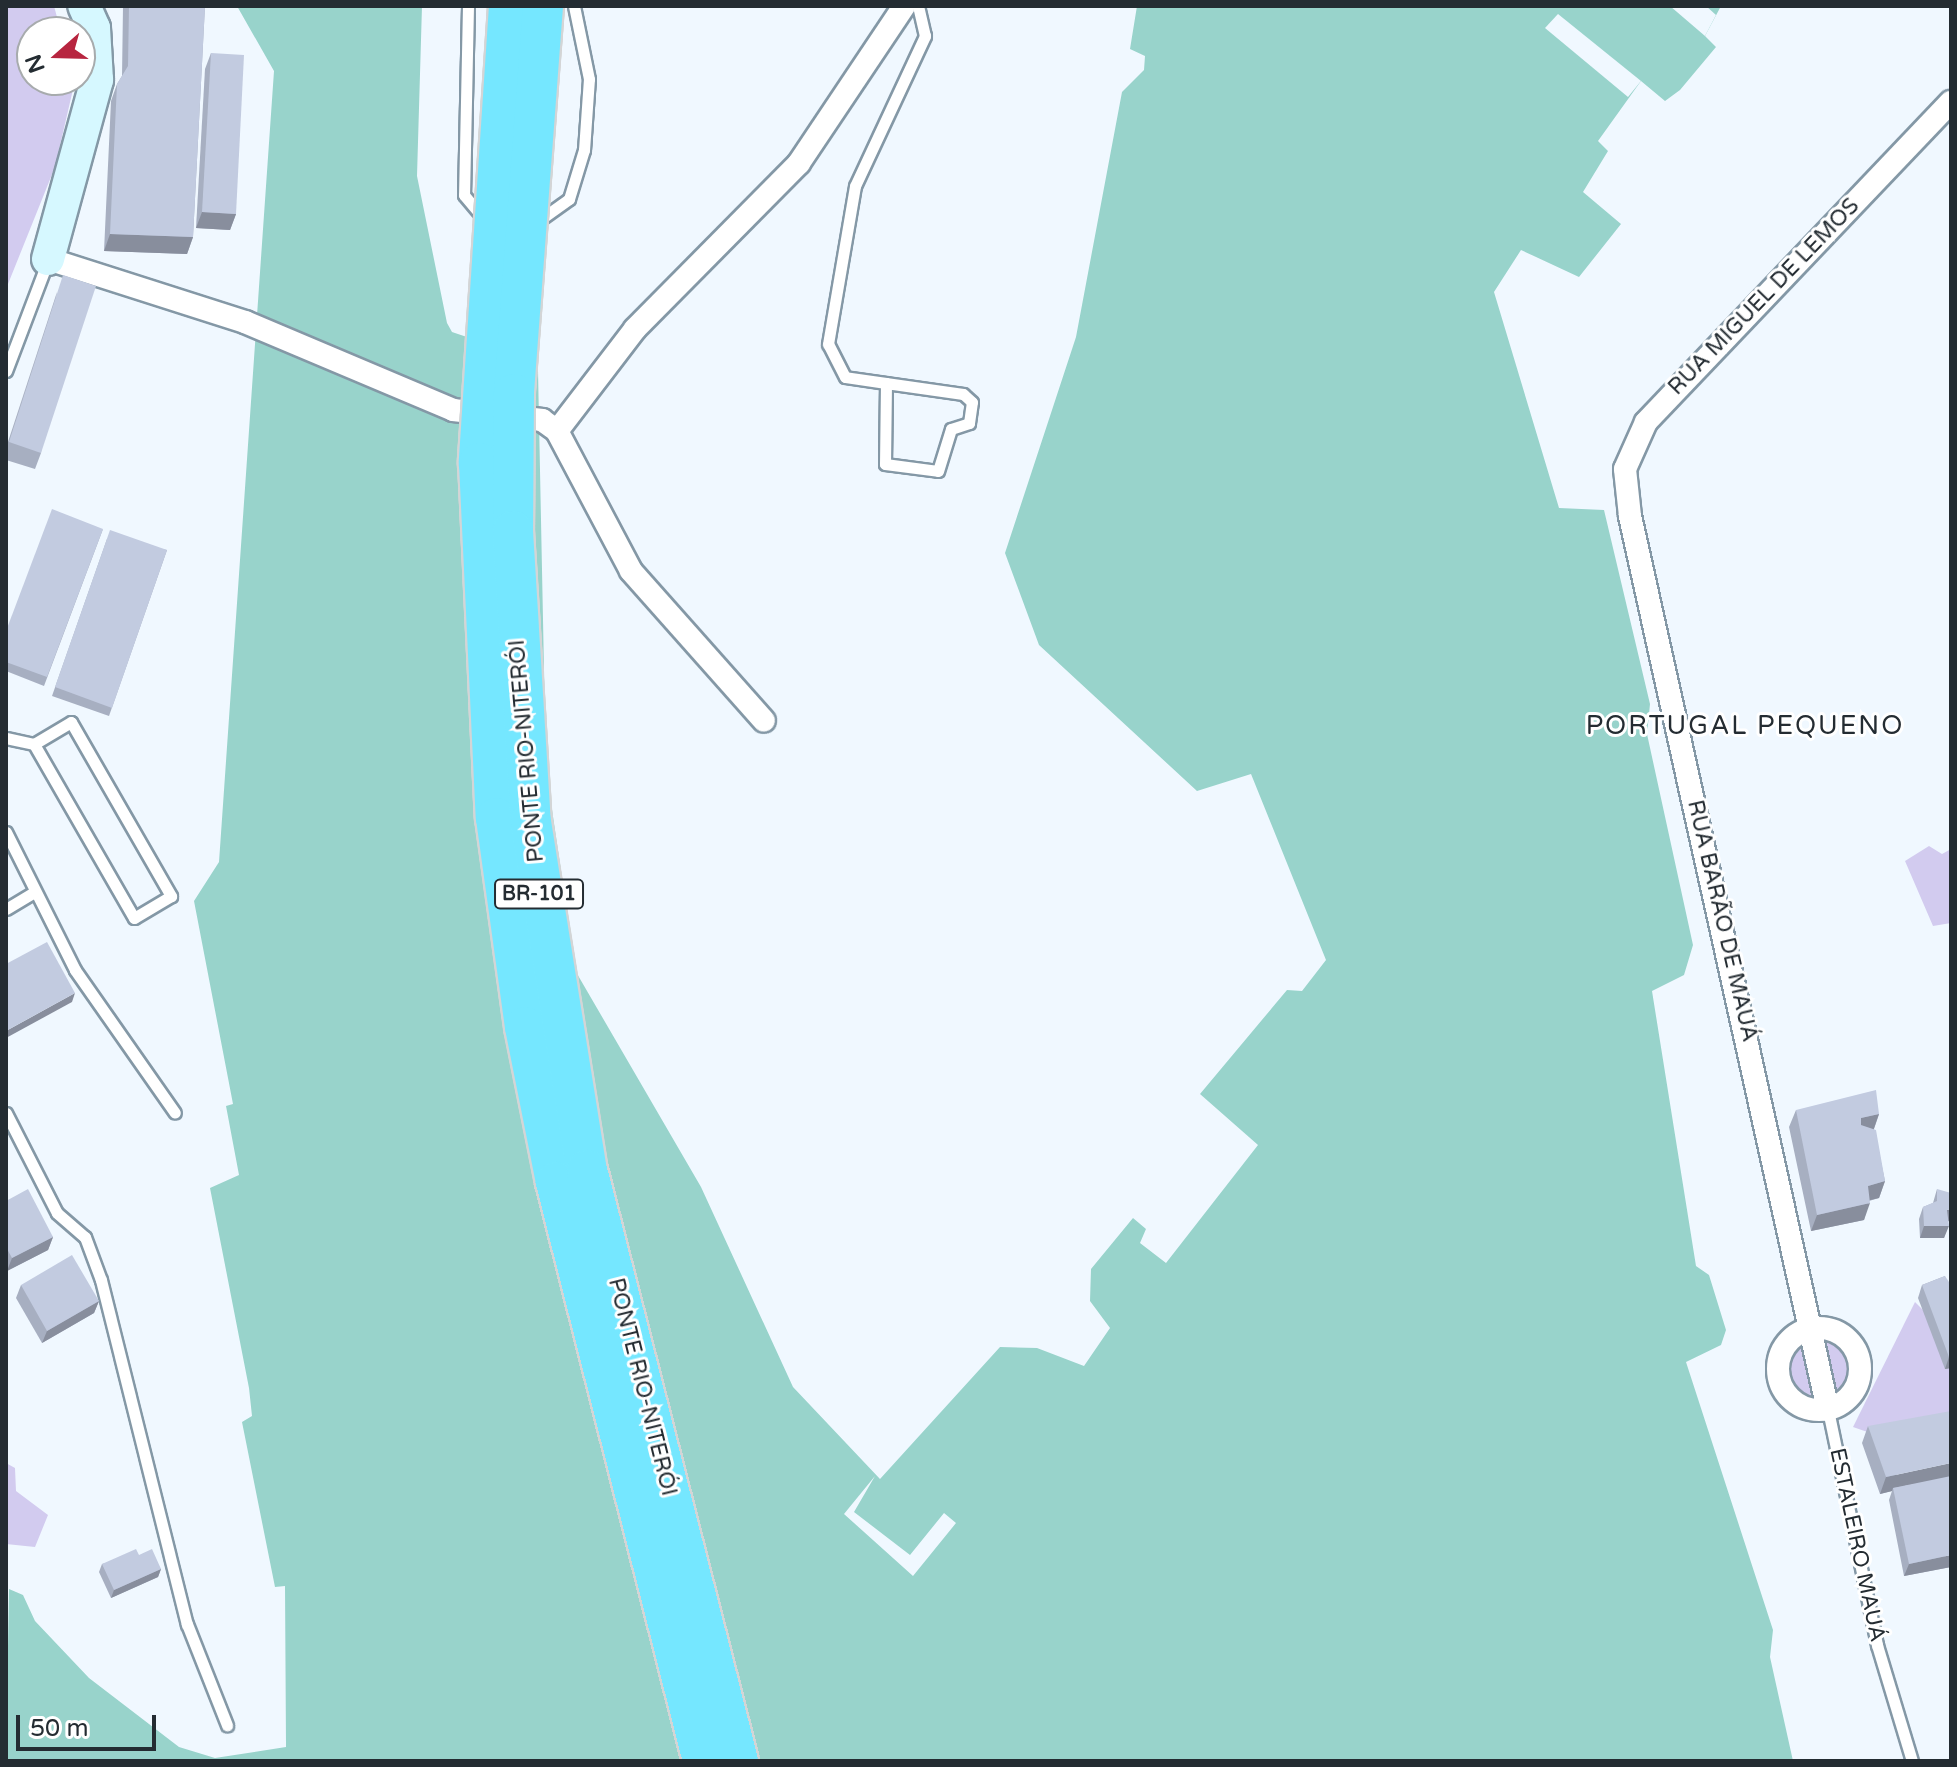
<!DOCTYPE html>
<meta charset="utf-8">
<style>
body{margin:0}
#map{position:relative;width:1957px;height:1767px;overflow:hidden;background:#f0f8ff;font-family:"Varela Round",sans-serif}
div>[style]{position:absolute}
[style*='--x']{left:calc(var(--x)*1px);top:calc(var(--y)*1px);width:calc(var(--w)*1px);rotate:calc(var(--a)*1deg)}
.green>*{inset:0;background:#d2cbef}
.water>*{inset:0;background:#98d3cb}
.pier>*{inset:0;background:#f0f8ff}
.roads{filter:drop-shadow(2px 0 #8498a6) drop-shadow(-2px 0 #8498a6) drop-shadow(0 2px #8498a6) drop-shadow(0 -2px #8498a6)}
.lane>*{height:11px;margin:-5.5px;padding:0 5.5px;transform-origin:5.5px;border-radius:5.5px;background:#fff}
.street>*{height:22px;margin:-11px;padding:0 11px;transform-origin:11px;border-radius:11px;background:#fff}
.street>.ring{margin:-11px;padding:0;box-sizing:content-box;background:none;border:22px solid #fff;border-radius:50%}
.secondary>*{height:32px;margin:-16px;padding:0 16px;transform-origin:16px;border-radius:16px;background:#d6f8ff}
.bridges{filter:drop-shadow(2px 0 #d3d5d6) drop-shadow(-2px 0 #d3d5d6) drop-shadow(0 2px #d3d5d6) drop-shadow(0 -2px #d3d5d6)}
.highway-bridge>*{height:40px;margin:-20px;padding:0 20px;transform-origin:20px;border-radius:20px;background:#75e7ff}
.wall>*{inset:0;background:#a7afc1}
.shaded-wall>*{inset:0;background:#888e9d}
.building>*{inset:0;background:#c2cbe0}
span{translate:-50% -50%;white-space:nowrap;text-align:center;line-height:1.15;-webkit-text-stroke:6px #fff;paint-order:stroke}
.shield-label span{padding:2px 6px;background:#fff;border:2px solid;border-radius:6px;-webkit-text-stroke-width:0}
.shield-label{font-size:20px;color:#242c32;font-weight:700}
.street-label{font-size:22px;color:#242c32}
.quarter-label{font-size:26px;color:#242c32;letter-spacing:2px}
.frame{position:absolute;inset:0;border:8px solid #242c32;pointer-events:none}
.north{position:absolute;left:16px;top:16px;width:80px;height:80px;box-sizing:border-box;background:#fff;border:2px solid #a7abad;border-radius:50%;rotate:250deg;font-size:22px;font-weight:700;line-height:32px;text-align:center;color:#242c32}
.north::after{content:'';display:block;margin:auto;width:28px;height:36px;background:#b7253f;clip-path:polygon(50% 0,100% 100%,50% 72%,0 100%)}
.scale{position:absolute;left:16px;top:1715px;width:140px;height:36px;box-sizing:border-box;border:4px solid #242c32;border-top:0;padding-left:10px;font-size:24px;line-height:28px;white-space:nowrap;color:#242c32;-webkit-text-stroke:6px #fff;paint-order:stroke}
</style>
<div id="map">
<div class="green">
<div style="clip-path:polygon(6px 6px,54px 6px,61px 32px,32px 32px,32px 80px,74px 85px,55px 167px,6px 289px)"></div>
<div style="clip-path:polygon(1929px 846px,1942px 854px,1951px 849px,1951px 923px,1933px 926px,1905px 861px)"></div>
<div style="clip-path:polygon(1915px 1302px,1951px 1338px,1951px 1461px,1853px 1427px)"></div>
<div style="clip-path:polygon(1813px 1332px,1835px 1334px,1852px 1352px,1854px 1380px,1830px 1405px)"></div>
<div style="clip-path:polygon(1806px 1334px,1823px 1406px,1791px 1395px,1780px 1370px,1788px 1346px)"></div>
<div style="clip-path:polygon(6px 1463px,15px 1468px,16px 1491px,48px 1515px,35px 1547px,6px 1544px)"></div>
</div>
<div class="water">
<div style="clip-path:polygon(237px 6px,422px 6px,417px 176px,447px 323px,452px 332px,535px 360px,538px 370px,546px 769px,576px 972px,701px 1187px,793px 1387px,880px 1479px,1000px 1347px,1037px 1348px,1084px 1366px,1110px 1328px,1090px 1301px,1091px 1269px,1133px 1218px,1146px 1229px,1140px 1243px,1166px 1263px,1258px 1145px,1200px 1094px,1287px 990px,1302px 991px,1326px 960px,1251px 774px,1197px 791px,1039px 645px,1005px 553px,1076px 337px,1122px 92px,1144px 70px,1145px 56px,1130px 49px,1137px 6px,1721px 6px,1705px 36px,1716px 47px,1680px 90px,1665px 101px,1641px 81px,1598px 141px,1608px 151px,1583px 192px,1621px 224px,1579px 277px,1521px 250px,1494px 292px,1559px 508px,1604px 510px,1650px 704px,1647px 734px,1693px 945px,1684px 975px,1652px 991px,1696px 1266px,1709px 1275px,1726px 1330px,1721px 1345px,1686px 1362px,1773px 1630px,1770px 1657px,1793px 1761px,6px 1761px,9px 1589px,23px 1595px,35px 1621px,89px 1678px,179px 1747px,215px 1758px,286px 1747px,285px 1586px,275px 1587px,242px 1422px,252px 1416px,249px 1388px,210px 1188px,239px 1175px,226px 1106px,233px 1104px,194px 901px,219px 862px,274px 71px)"></div>
</div>
<div class="pier">
<div style="clip-path:polygon(1670px 6px,1706px 6px,1716px 15px,1705px 36px)"></div>
<div style="clip-path:polygon(1558px 14px,1641px 81px,1628px 97px,1545px 28px)"></div>
<div style="clip-path:polygon(875px 1476px,854px 1512px,910px 1555px,944px 1513px,956px 1523px,913px 1576px,844px 1514px)"></div>
</div>
<div class="roads">
<div class="lane">
<div style="--x:468;--y:6;--w:189;--a:91.2"></div>
<div style="--x:464;--y:195;--w:34;--a:50"></div>
<div style="--x:534;--y:224;--w:43;--a:-35.5"></div>
<div style="--x:569;--y:199;--w:51;--a:-73"></div>
<div style="--x:584;--y:150;--w:71;--a:-86"></div>
<div style="--x:589;--y:79;--w:75;--a:-101.6"></div>
<div style="--x:6;--y:371;--w:116;--a:-69.2"></div>
<div style="--x:886;--y:383;--w:81;--a:90.7"></div>
<div style="--x:885;--y:464;--w:53;--a:7.5"></div>
<div style="--x:938;--y:471;--w:44;--a:-72.8"></div>
<div style="--x:951;--y:429;--w:19;--a:-18"></div>
<div style="--x:969;--y:423;--w:21;--a:-82"></div>
<div style="--x:972;--y:402;--w:12;--a:-138"></div>
<div style="--x:963;--y:394;--w:78;--a:-171.9"></div>
<div style="--x:886;--y:383;--w:41;--a:-171.7"></div>
<div style="--x:845;--y:377;--w:37;--a:-117"></div>
<div style="--x:828;--y:344;--w:160;--a:-80.3"></div>
<div style="--x:855;--y:186;--w:166;--a:-65"></div>
<div style="--x:925;--y:36;--w:31;--a:-103"></div>
<div style="--x:6;--y:738;--w:29;--a:12"></div>
<div style="--x:34;--y:744;--w:43;--a:-30.7"></div>
<div style="--x:71;--y:722;--w:201;--a:60.1"></div>
<div style="--x:171;--y:896;--w:43;--a:149.3"></div>
<div style="--x:134;--y:918;--w:201;--a:-119.9"></div>
<div style="--x:6;--y:832;--w:154;--a:63.4"></div>
<div style="--x:75;--y:970;--w:174;--a:55"></div>
<div style="--x:6;--y:909;--w:33;--a:-31"></div>
<div style="--x:6;--y:1113;--w:112;--a:63"></div>
<div style="--x:57;--y:1213;--w:37;--a:41"></div>
<div style="--x:85;--y:1237;--w:46;--a:69.6"></div>
<div style="--x:101;--y:1280;--w:355;--a:76"></div>
<div style="--x:187;--y:1624;--w:109;--a:68.4"></div>
<div style="--x:1828;--y:1410;--w:240;--a:78.2"></div>
<div style="--x:1877;--y:1645;--w:121;--a:73.2"></div>
</div>
<div class="street">
<div style="--x:48;--y:259;--w:207;--a:17.7"></div>
<div style="--x:245;--y:322;--w:226;--a:22.9"></div>
<div style="--x:453;--y:410;--w:90;--a:6.4"></div>
<div style="--x:542;--y:420;--w:19;--a:36"></div>
<div style="--x:557;--y:431;--w:158;--a:62.1"></div>
<div style="--x:631;--y:571;--w:200;--a:48.4"></div>
<div style="--x:557;--y:431;--w:128;--a:-52.6"></div>
<div style="--x:635;--y:329;--w:233;--a:-45.3"></div>
<div style="--x:799;--y:163;--w:189;--a:-56.2"></div>
<div class="ring" style="left:1778px;top:1328px;width:60px;height:60px"></div>
<div style="--x:1828;--y:1410;--w:916;--a:-102.49"></div>
<div style="--x:1630;--y:516;--w:47;--a:-96.1"></div>
<div style="--x:1625;--y:469;--w:51;--a:-65.9"></div>
<div style="--x:1646;--y:422;--w:442;--a:-46.4"></div>
</div>
<div class="secondary">
<div style="--x:48;--y:259;--w:186;--a:-74.7"></div>
<div style="--x:97;--y:80;--w:52;--a:-93.3"></div>
<div style="--x:94;--y:28;--w:24;--a:-114"></div>
</div>
</div>
<div class="bridges">
<div class="highway-bridge">
<div style="--x:509;--y:6;--w:458;--a:93.8"></div>
<div style="--x:479;--y:463;--w:355;--a:87.3"></div>
<div style="--x:496;--y:818;--w:211;--a:82.1"></div>
<div style="--x:525;--y:1027;--w:158;--a:78.7"></div>
<div style="--x:556;--y:1182;--w:597;--a:75.75"></div>
<div style="--x:543;--y:6;--w:389;--a:94.3"></div>
<div style="--x:514;--y:394;--w:137;--a:90.4"></div>
<div style="--x:513;--y:531;--w:292;--a:86.5"></div>
<div style="--x:531;--y:822;--w:352;--a:80.9"></div>
<div style="--x:587;--y:1170;--w:610;--a:75.67"></div>
</div>
</div>
<div class="wall">
<div style="clip-path:polygon(123px 6px,205px 6px,193px 237px,187px 254px,104px 251px,111px 101px,117px 84px,122px 76px)"></div>
<div style="clip-path:polygon(211px 53px,236px 214px,230px 230px,196px 228px,205px 69px)"></div>
<div style="clip-path:polygon(57px 292px,41px 453px,35px 469px,6px 460px,6px 448px)"></div>
<div style="clip-path:polygon(103px 529px,44px 686px,6px 671px,6px 631px)"></div>
<div style="clip-path:polygon(107px 539px,167px 550px,109px 716px,52px 696px)"></div>
<div style="clip-path:polygon(1796px 1110px,1879px 1114px,1874px 1129px,1885px 1181px,1879px 1198px,1869px 1201px,1864px 1220px,1811px 1231px,1789px 1127px)"></div>
<div style="clip-path:polygon(1937px 1189px,1948px 1222px,1944px 1238px,1920px 1238px,1919px 1219px,1923px 1207px,1933px 1203px)"></div>
<div style="clip-path:polygon(6px 1201px,53px 1237px,48px 1250px,7px 1271px,6px 1268px)"></div>
<div style="clip-path:polygon(1945px 1276px,1951px 1368px,1945px 1369px,1918px 1298px,1922px 1285px)"></div>
<div style="clip-path:polygon(21px 1285px,99px 1301px,94px 1313px,42px 1343px,16px 1298px)"></div>
<div style="clip-path:polygon(1868px 1426px,1951px 1567px,1904px 1576px,1889px 1500px,1892px 1491px,1880px 1494px,1862px 1443px)"></div>
<div style="clip-path:polygon(139px 1555px,161px 1569px,158px 1577px,111px 1598px,99px 1572px,102px 1564px)"></div>
</div>
<div class="shaded-wall">
<div style="clip-path:polygon(202px 212px,236px 214px,230px 230px,196px 228px)"></div>
<div style="clip-path:polygon(110px 234px,193px 237px,187px 254px,104px 251px)"></div>
<div style="clip-path:polygon(75px 993px,72px 1002px,6px 1038px,6px 1031px)"></div>
<div style="clip-path:polygon(1879px 1114px,1873px 1131px,1855px 1135px,1861px 1118px)"></div>
<div style="clip-path:polygon(1885px 1181px,1879px 1198px,1862px 1202px,1868px 1186px)"></div>
<div style="clip-path:polygon(1870px 1203px,1864px 1220px,1811px 1231px,1817px 1215px)"></div>
<div style="clip-path:polygon(1951px 1209px,1951px 1221px,1942px 1222px,1947px 1210px)"></div>
<div style="clip-path:polygon(1924px 1226px,1949px 1226px,1944px 1238px,1920px 1238px)"></div>
<div style="clip-path:polygon(53px 1237px,48px 1250px,7px 1271px,12px 1258px)"></div>
<div style="clip-path:polygon(99px 1301px,94px 1313px,42px 1343px,47px 1331px)"></div>
<div style="clip-path:polygon(1951px 1356px,1951px 1368px,1945px 1369px,1949px 1357px)"></div>
<div style="clip-path:polygon(1951px 1463px,1951px 1478px,1893px 1488px,1892px 1491px,1880px 1494px,1886px 1477px)"></div>
<div style="clip-path:polygon(1951px 1555px,1951px 1567px,1904px 1576px,1909px 1564px)"></div>
<div style="clip-path:polygon(161px 1569px,158px 1577px,111px 1598px,114px 1590px)"></div>
</div>
<div class="building">
<div style="clip-path:polygon(129px 6px,205px 6px,193px 237px,110px 234px,117px 84px,128px 66px)"></div>
<div style="clip-path:polygon(211px 53px,244px 55px,236px 214px,202px 212px)"></div>
<div style="clip-path:polygon(63px 275px,96px 286px,41px 453px,9px 442px)"></div>
<div style="clip-path:polygon(52px 509px,103px 529px,47px 677px,6px 662px,6px 631px)"></div>
<div style="clip-path:polygon(110px 530px,167px 550px,112px 708px,55px 687px)"></div>
<div style="clip-path:polygon(47px 942px,75px 993px,6px 1031px,6px 964px)"></div>
<div style="clip-path:polygon(1876px 1090px,1879px 1114px,1861px 1118px,1861px 1125px,1876px 1130px,1885px 1181px,1868px 1186px,1870px 1203px,1817px 1215px,1796px 1110px)"></div>
<div style="clip-path:polygon(28px 1189px,53px 1237px,12px 1258px,6px 1247px,6px 1201px)"></div>
<div style="clip-path:polygon(1937px 1189px,1951px 1193px,1951px 1209px,1947px 1210px,1949px 1226px,1924px 1226px,1923px 1207px,1937px 1201px)"></div>
<div style="clip-path:polygon(72px 1255px,99px 1301px,47px 1331px,21px 1285px)"></div>
<div style="clip-path:polygon(1945px 1276px,1951px 1285px,1951px 1356px,1949px 1357px,1922px 1285px)"></div>
<div style="clip-path:polygon(1951px 1411px,1951px 1463px,1886px 1477px,1868px 1426px)"></div>
<div style="clip-path:polygon(1951px 1476px,1951px 1555px,1909px 1564px,1893px 1488px)"></div>
<div style="clip-path:polygon(136px 1549px,139px 1555px,152px 1549px,161px 1569px,114px 1590px,102px 1564px)"></div>
</div>
<div class="shield-label">
<span style="left:539px;top:894px">BR-101</span>
</div>
<div class="street-label">
<span style="left:1764px;top:297px;rotate:-46deg">RUA MIGUEL DE LEMOS</span>
<span style="left:527px;top:751px;rotate:-95deg">PONTE RIO-NITERÓI</span>
<span style="left:1722px;top:921px;rotate:77deg">RUA BARÃO DE MAUÁ</span>
<span style="left:642px;top:1387px;rotate:76deg">PONTE RIO-NITERÓI</span>
<span style="left:1857px;top:1545px;rotate:78deg">ESTALEIRO MAUÁ</span>
</div>
<div class="quarter-label">
<span style="left:1745px;top:726px">PORTUGAL PEQUENO</span>
</div>
<div class="frame"></div>
<div class="north">N</div>
<div class="scale">50 m</div>
</div>
